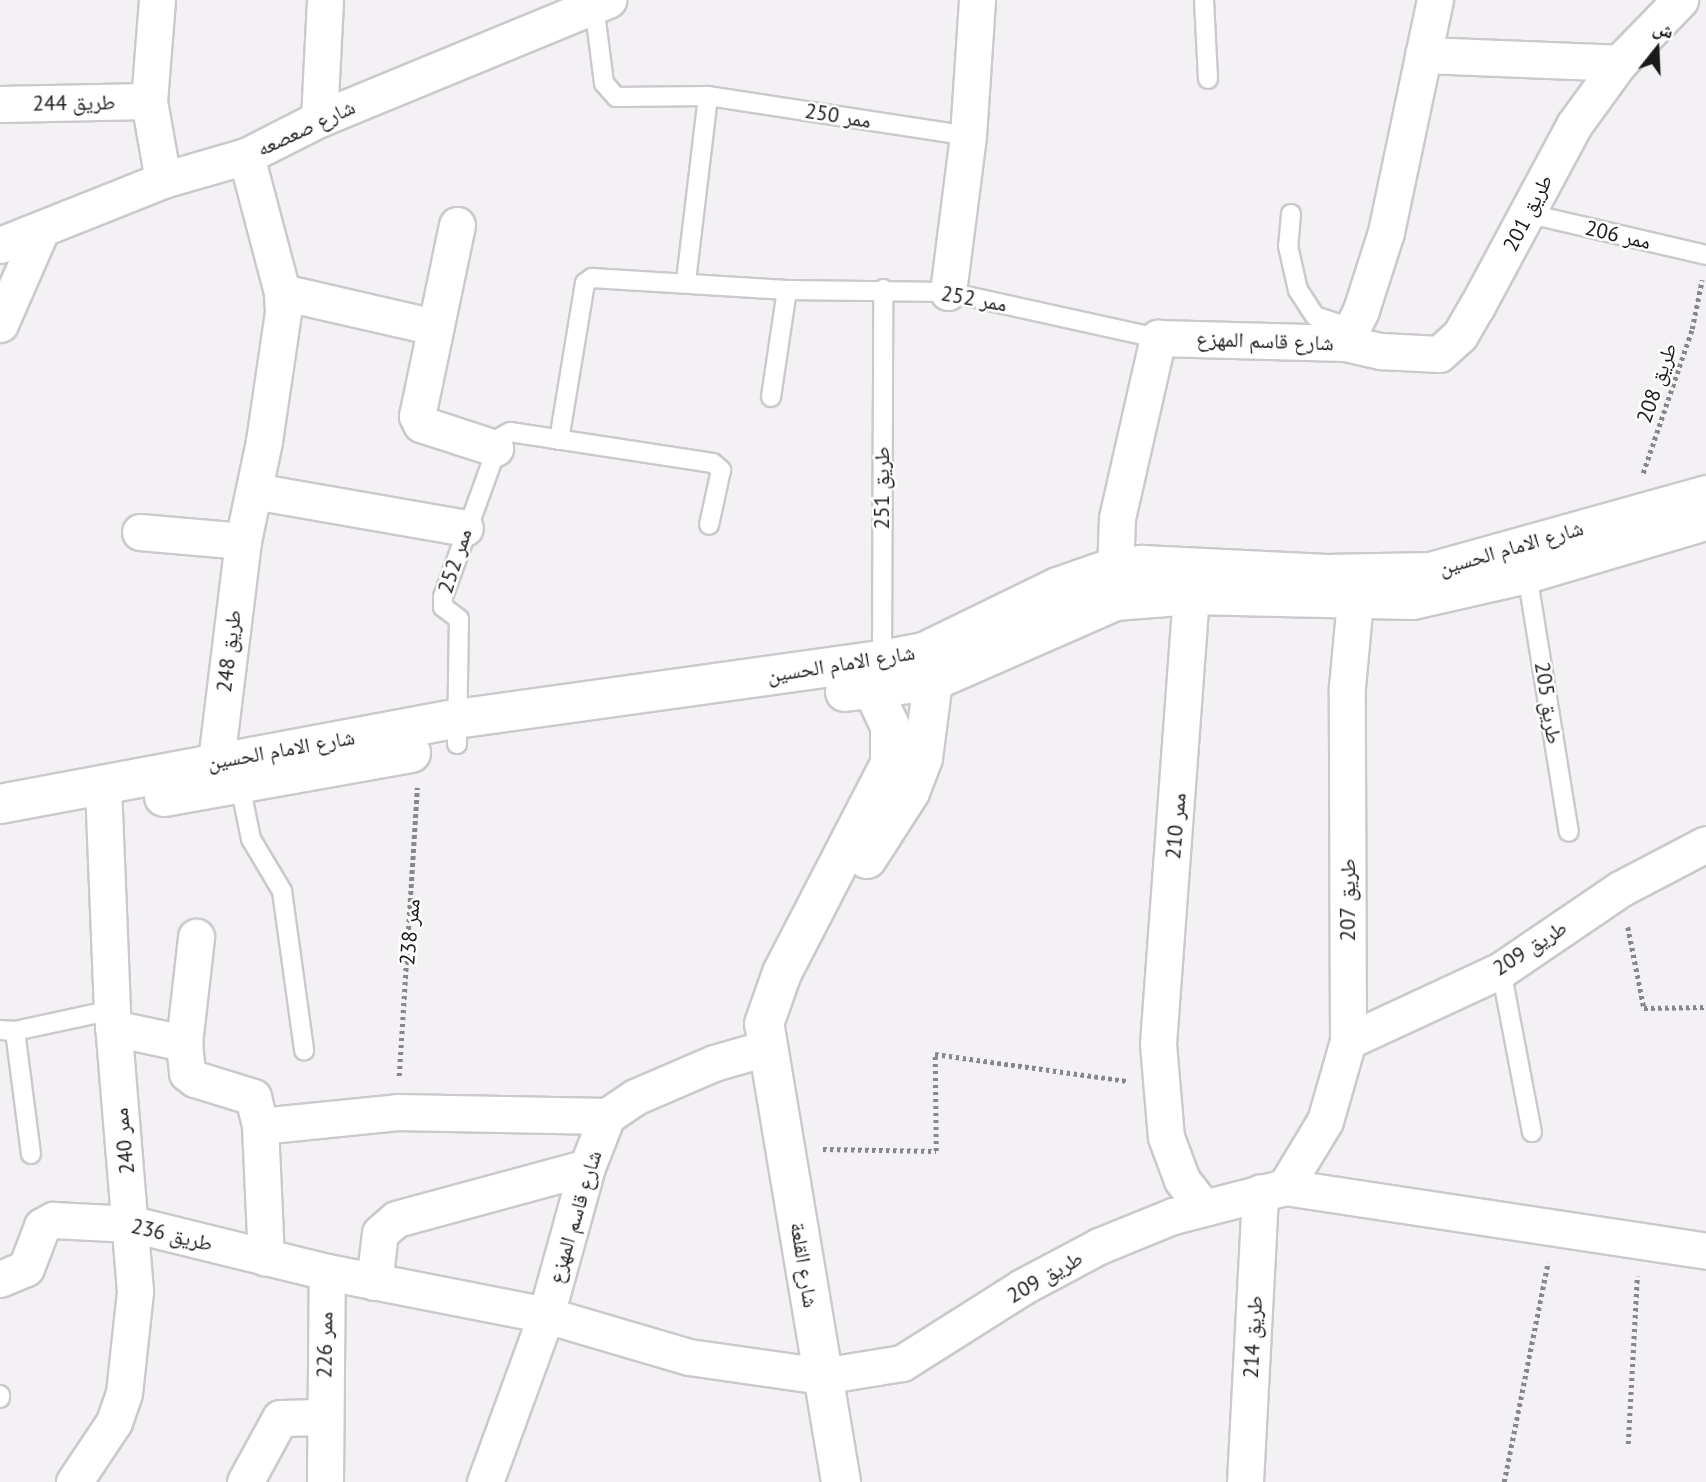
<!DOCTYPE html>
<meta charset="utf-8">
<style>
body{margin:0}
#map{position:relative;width:1706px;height:1482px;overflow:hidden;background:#f3f1f4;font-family:"PT Sans","Noto Naskh Arabic",sans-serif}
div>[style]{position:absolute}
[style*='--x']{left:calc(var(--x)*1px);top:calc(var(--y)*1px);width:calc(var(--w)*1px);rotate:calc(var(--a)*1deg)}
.path>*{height:4.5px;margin-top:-2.25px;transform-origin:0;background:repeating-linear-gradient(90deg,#888789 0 3.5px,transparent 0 7px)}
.roads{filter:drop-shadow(2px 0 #cbc9cc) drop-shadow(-2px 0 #cbc9cc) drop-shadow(0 2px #cbc9cc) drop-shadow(0 -2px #cbc9cc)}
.service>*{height:18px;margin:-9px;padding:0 9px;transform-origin:9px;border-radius:9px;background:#fff}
.minor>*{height:35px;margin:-17.5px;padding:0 17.5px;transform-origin:17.5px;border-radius:17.5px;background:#fff}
.tertiary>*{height:38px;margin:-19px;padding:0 19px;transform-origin:19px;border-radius:19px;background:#fff}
span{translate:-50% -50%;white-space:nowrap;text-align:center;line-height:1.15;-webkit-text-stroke:5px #fff;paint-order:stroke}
.street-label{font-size:21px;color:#1a1a1b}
.north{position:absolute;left:1622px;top:14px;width:70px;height:70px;-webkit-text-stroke:5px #fff;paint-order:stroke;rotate:18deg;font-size:19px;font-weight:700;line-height:28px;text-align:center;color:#1a1a1b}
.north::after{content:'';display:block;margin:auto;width:24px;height:32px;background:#1a1a1b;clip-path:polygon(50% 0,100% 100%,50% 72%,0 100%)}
</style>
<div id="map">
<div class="path">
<div style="--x:1643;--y:473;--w:152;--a:-71.2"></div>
<div style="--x:1692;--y:329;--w:50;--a:-78.5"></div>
<div style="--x:1628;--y:927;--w:83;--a:78.8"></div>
<div style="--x:1644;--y:1008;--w:62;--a:-0.9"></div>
<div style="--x:399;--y:1076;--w:289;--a:-86.4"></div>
<div style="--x:823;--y:1149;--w:113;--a:1"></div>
<div style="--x:936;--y:1151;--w:97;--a:-90.6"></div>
<div style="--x:935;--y:1054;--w:195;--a:8"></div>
<div style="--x:1628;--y:1444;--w:168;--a:-86.9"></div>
<div style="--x:1504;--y:1482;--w:224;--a:-78.7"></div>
</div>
<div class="roads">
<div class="service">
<div style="--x:1204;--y:0;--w:79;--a:87.1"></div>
<div style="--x:594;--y:5;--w:79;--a:82.7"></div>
<div style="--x:604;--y:83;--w:18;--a:49"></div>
<div style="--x:616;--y:97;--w:92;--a:-0.6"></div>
<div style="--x:708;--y:96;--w:263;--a:8.7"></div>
<div style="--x:1291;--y:214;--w:32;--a:95"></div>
<div style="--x:1288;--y:246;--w:45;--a:77.2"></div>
<div style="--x:1298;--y:290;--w:31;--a:57"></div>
<div style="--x:1315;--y:316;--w:41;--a:18.4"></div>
<div style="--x:1530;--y:214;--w:181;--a:13.1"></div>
<div style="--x:686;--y:281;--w:186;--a:-83.2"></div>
<div style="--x:771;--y:397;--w:108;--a:-81.5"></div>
<div style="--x:559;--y:440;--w:159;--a:-80.6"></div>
<div style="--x:585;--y:283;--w:9;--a:-36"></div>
<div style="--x:592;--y:278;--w:195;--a:3.5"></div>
<div style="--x:787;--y:290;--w:161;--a:0.7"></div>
<div style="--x:948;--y:292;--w:215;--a:12.4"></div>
<div style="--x:1527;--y:574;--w:261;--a:80.8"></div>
<div style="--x:882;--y:662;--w:373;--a:-89.8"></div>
<div style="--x:457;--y:744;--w:125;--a:-89.1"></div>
<div style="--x:459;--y:619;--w:20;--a:-143"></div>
<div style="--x:443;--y:607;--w:10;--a:-90"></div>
<div style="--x:443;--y:597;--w:170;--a:-70.1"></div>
<div style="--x:501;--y:437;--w:10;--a:-29"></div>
<div style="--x:510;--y:432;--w:205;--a:8.7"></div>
<div style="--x:713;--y:463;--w:11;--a:41"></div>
<div style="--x:721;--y:470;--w:56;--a:102.3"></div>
<div style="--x:240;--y:785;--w:55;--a:78.5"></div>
<div style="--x:251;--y:839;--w:61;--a:59.2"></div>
<div style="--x:282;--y:891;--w:161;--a:82.1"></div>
<div style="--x:1501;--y:970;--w:165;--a:79.2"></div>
<div style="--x:0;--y:1030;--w:15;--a:4"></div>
<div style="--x:15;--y:1031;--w:99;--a:-12.2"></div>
<div style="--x:15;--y:1031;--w:124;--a:82.6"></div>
<div style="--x:0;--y:1395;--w:3;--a:90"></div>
</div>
<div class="minor">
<div style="--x:157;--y:0;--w:101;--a:94.5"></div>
<div style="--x:149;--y:101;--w:80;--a:80"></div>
<div style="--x:1423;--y:55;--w:196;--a:2.3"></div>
<div style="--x:0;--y:104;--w:149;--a:-1.2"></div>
<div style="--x:319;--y:119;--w:119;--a:-87.1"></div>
<div style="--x:457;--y:225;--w:195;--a:101.8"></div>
<div style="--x:417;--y:416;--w:9;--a:63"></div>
<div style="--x:421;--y:424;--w:78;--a:18"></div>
<div style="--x:0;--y:245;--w:175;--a:-21.7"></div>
<div style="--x:163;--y:180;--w:86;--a:-16.1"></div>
<div style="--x:246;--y:156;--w:82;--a:-26.9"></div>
<div style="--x:319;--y:119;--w:313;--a:-22.4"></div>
<div style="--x:282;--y:292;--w:157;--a:12.9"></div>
<div style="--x:948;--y:292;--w:157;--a:-82.7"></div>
<div style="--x:968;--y:136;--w:136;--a:-86.2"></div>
<div style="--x:0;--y:324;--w:103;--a:-66.4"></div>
<div style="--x:1345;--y:343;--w:37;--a:-64"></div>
<div style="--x:1361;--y:310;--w:82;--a:-72.2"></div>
<div style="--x:1386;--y:232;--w:237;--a:-78.1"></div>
<div style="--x:254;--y:491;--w:214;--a:9.9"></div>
<div style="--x:140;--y:532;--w:103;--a:5"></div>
<div style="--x:1193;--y:567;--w:478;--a:94.2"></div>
<div style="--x:1158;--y:1044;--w:93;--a:85.1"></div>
<div style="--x:1166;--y:1137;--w:46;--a:69.6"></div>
<div style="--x:1182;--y:1180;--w:34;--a:52"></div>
<div style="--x:1114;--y:594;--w:76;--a:-87.7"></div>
<div style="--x:1117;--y:518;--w:185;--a:-77.2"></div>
<div style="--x:1158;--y:338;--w:187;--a:1.5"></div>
<div style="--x:1345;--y:343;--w:37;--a:13"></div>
<div style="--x:1381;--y:351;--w:58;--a:3"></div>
<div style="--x:1439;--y:354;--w:28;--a:-42"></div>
<div style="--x:1460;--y:335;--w:34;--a:-60"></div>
<div style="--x:1477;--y:306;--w:205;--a:-61.8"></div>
<div style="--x:1574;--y:125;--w:77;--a:-54"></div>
<div style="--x:1619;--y:63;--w:88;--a:-45.9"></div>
<div style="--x:216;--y:761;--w:222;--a:-83"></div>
<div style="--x:243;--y:541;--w:102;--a:-78.1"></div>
<div style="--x:264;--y:441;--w:130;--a:-81.6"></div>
<div style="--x:283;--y:312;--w:20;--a:-93"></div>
<div style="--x:282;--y:292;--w:141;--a:-104.8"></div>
<div style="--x:113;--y:1028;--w:73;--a:11.9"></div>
<div style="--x:184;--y:1043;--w:30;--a:84"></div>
<div style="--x:187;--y:1073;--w:10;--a:37"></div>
<div style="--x:195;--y:1079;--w:61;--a:17.2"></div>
<div style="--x:253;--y:1097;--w:30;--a:76"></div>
<div style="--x:260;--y:1126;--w:132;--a:87.4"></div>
<div style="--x:1348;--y:1041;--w:169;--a:-24.9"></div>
<div style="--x:1501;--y:970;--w:144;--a:-34.2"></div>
<div style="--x:1620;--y:889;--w:97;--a:-27.6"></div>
<div style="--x:184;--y:1043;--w:107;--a:-83.5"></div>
<div style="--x:260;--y:1126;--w:138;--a:-5.8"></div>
<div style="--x:397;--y:1112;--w:210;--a:1.1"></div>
<div style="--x:1285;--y:1187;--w:77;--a:-58.8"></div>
<div style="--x:1325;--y:1121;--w:83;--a:-74"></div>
<div style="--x:1348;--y:1041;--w:354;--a:-90.2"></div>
<div style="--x:1347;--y:687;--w:87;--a:-84.7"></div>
<div style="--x:0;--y:1279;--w:28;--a:-23"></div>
<div style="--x:26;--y:1268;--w:45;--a:-69.1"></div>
<div style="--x:42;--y:1226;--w:13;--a:-29"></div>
<div style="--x:53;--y:1220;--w:79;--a:2.9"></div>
<div style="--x:132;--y:1224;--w:201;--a:13.8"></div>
<div style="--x:327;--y:1272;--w:223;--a:11.1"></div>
<div style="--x:546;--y:1315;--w:149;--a:16.4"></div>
<div style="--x:689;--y:1357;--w:134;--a:8.1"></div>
<div style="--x:822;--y:1376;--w:81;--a:-9.2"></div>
<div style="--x:902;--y:1363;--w:142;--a:-32.3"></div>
<div style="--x:1022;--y:1287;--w:87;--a:-28"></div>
<div style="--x:1099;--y:1246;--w:80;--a:-22.1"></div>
<div style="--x:1173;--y:1216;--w:116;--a:-14.5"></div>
<div style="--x:1285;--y:1187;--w:426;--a:8.6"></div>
<div style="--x:374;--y:1282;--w:49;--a:-83"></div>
<div style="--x:380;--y:1233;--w:21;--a:-41"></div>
<div style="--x:396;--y:1219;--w:198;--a:-15.2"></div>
<div style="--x:74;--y:1482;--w:72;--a:-56.3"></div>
<div style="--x:114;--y:1422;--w:31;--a:-71"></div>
<div style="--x:124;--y:1393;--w:103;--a:-83.8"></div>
<div style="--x:135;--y:1291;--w:282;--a:-94.7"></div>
<div style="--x:112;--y:1010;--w:225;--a:-92.3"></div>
<div style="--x:245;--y:1482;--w:73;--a:-61.3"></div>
<div style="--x:280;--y:1418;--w:43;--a:-1.3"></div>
<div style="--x:325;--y:1482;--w:210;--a:-89.5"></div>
<div style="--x:485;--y:1482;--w:178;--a:-69.9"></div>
<div style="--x:546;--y:1315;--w:154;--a:-74.5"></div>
<div style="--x:587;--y:1167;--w:55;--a:-68.6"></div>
<div style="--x:607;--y:1116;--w:34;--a:-34"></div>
<div style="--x:635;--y:1097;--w:86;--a:-23.3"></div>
<div style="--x:714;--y:1063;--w:54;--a:-16.1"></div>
<div style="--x:1245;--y:1482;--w:290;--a:-87"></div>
</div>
<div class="tertiary">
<div style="--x:845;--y:692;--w:89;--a:-7.1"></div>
<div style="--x:933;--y:681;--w:199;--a:-23.7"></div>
<div style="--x:1115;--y:601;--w:77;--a:-4.5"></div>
<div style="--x:1192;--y:595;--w:221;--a:1.3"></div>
<div style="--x:1413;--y:600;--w:117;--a:-12.8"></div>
<div style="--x:1527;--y:574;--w:187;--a:-16.5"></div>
<div style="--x:164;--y:797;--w:251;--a:-10.1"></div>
<div style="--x:0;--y:804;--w:457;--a:-10.6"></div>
<div style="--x:449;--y:720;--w:437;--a:-7.9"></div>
<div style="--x:882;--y:660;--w:43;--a:-10.8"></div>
<div style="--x:924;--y:652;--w:149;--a:-25.9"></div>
<div style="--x:1058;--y:587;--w:57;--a:-19.4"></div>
<div style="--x:1112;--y:568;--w:30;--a:-6"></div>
<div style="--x:1142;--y:565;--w:185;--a:2.8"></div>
<div style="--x:1327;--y:574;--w:104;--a:-1.1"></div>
<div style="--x:1431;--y:572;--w:286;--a:-15.6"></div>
<div style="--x:867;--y:859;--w:80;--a:-57.3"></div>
<div style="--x:910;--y:792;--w:36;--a:-69"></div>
<div style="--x:923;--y:758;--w:78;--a:-82.6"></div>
<div style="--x:933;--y:681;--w:26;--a:-108"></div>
<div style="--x:841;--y:1482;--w:464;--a:-99.5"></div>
<div style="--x:764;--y:1024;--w:54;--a:-70.6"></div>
<div style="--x:782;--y:973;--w:235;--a:-62.7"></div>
<div style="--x:890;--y:764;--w:38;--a:-90"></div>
<div style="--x:890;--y:726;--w:65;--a:-115.4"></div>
</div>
</div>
<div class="street-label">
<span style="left:74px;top:103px;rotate:-1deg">طريق 244</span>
<span style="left:838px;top:116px;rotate:9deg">ممر 250</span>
<span style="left:306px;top:128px;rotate:-25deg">شارع صعصعه</span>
<span style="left:1528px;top:213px;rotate:-63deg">طريق 201</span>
<span style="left:1618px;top:235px;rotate:13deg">ممر 206</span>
<span style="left:974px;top:299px;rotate:10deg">ممر 252</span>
<span style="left:1265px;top:341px;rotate:2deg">شارع قاسم المهزع</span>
<span style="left:1657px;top:383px;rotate:-71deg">طريق 208</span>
<span style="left:882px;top:488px;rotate:-90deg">طريق 251</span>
<span style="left:1511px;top:548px;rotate:-16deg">شارع الامام الحسين</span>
<span style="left:455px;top:561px;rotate:-72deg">ممر 252</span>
<span style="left:229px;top:651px;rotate:-83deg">طريق 248</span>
<span style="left:841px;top:664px;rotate:-9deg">شارع الامام الحسين</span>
<span style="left:1548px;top:703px;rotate:81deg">طريق 205</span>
<span style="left:281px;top:750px;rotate:-10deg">شارع الامام الحسين</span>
<span style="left:1176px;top:826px;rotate:-85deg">ممر 210</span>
<span style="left:1348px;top:900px;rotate:-90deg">طريق 207</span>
<span style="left:410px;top:932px;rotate:-85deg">ممر 238</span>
<span style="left:1530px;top:948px;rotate:-33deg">طريق 209</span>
<span style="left:124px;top:1141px;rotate:-96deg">ممر 240</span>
<span style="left:575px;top:1217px;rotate:-73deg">شارع قاسم المهزع</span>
<span style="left:172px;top:1235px;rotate:13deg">طريق 236</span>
<span style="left:804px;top:1265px;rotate:81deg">شارع القلعة</span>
<span style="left:1045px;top:1277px;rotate:-30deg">طريق 209</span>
<span style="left:1253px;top:1337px;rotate:-87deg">طريق 214</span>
<span style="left:325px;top:1345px;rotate:-89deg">ممر 226</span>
</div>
<div class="north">ش</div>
</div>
